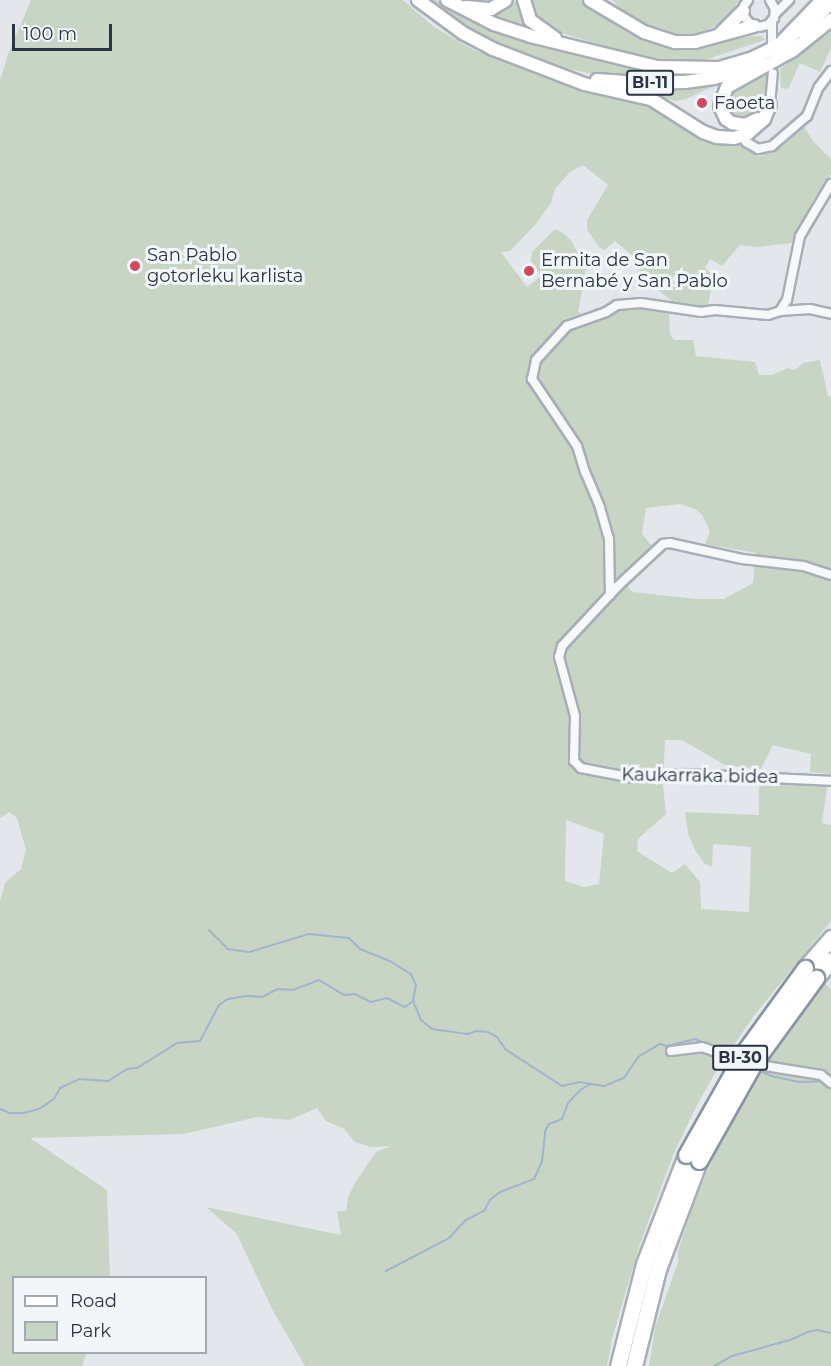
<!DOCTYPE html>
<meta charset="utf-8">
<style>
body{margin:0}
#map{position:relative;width:831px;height:1366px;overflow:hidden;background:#e3e7eb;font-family:Montserrat,sans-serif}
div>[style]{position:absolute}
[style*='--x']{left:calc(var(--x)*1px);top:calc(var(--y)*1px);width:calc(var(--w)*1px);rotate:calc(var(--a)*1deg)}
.green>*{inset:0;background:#c9d5c4}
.stream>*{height:2px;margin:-1px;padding:0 1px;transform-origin:1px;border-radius:1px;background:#9fb5cb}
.roads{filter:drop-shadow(2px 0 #a8aeb6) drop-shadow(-2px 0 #a8aeb6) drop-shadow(0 2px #a8aeb6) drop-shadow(0 -2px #a8aeb6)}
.minor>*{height:8px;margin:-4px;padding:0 4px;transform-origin:4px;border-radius:4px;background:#f6f8fa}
.primary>*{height:12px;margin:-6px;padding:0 6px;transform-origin:6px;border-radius:6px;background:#fff}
.motorway>*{height:15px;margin:-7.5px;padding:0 7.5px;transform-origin:7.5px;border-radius:7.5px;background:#fff}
.bridges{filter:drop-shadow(2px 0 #8b94a2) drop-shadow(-2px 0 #8b94a2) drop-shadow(0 2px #8b94a2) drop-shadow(0 -2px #8b94a2)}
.motorway-bridge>*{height:15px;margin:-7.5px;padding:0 7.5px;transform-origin:7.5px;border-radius:7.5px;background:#fff}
.dots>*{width:16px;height:16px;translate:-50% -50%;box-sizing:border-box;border:3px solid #f3f6f9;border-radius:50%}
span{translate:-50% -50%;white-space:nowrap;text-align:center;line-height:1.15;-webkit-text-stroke:6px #f3f6f9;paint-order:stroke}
.shield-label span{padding:2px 4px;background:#f3f6f9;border:2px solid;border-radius:4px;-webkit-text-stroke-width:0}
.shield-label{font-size:16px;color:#2b3444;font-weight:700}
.poi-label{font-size:18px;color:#2b3444}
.left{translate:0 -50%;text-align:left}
.street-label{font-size:18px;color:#2b3444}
.legend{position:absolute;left:12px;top:1276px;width:195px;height:78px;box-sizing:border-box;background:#f3f6f9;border:2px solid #a3a8b1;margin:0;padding:8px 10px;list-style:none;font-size:18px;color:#2b3444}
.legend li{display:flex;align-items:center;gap:12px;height:30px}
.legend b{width:30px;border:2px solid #a3a8b1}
.scale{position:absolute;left:12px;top:24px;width:100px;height:27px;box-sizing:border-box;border:3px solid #2b3444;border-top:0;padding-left:8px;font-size:18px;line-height:21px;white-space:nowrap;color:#2b3444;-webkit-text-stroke:4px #f3f6f9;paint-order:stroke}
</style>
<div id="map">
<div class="green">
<div style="clip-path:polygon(evenodd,31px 0,403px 0,434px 27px,474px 50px,571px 86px,648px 104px,717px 144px,744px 146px,759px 157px,783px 146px,804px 127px,813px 141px,831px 159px,831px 174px,814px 198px,792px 243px,758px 247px,740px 245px,722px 266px,710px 259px,705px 268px,713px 275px,708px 307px,678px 306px,652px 285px,636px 266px,640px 262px,615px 241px,604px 250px,599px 247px,587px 230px,587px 220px,608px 185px,583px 165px,570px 172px,555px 189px,551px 203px,535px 225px,510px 251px,501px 252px,527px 287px,541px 276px,531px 261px,532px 252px,555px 229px,563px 233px,571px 240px,586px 268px,578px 312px,584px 315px,596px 308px,603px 310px,631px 306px,669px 314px,670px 334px,674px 340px,693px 340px,696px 356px,755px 362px,759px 375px,772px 375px,788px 368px,795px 370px,803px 363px,820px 360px,828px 397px,831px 396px,831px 774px,810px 772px,811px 754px,773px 745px,761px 769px,725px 765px,682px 740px,665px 740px,663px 785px,666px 814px,638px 839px,637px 851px,672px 873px,685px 864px,700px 882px,701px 909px,749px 912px,751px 847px,713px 844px,712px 867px,704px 863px,695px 850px,688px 834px,685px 812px,759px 815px,759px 786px,810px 784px,827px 787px,822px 823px,831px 825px,831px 921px,753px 1017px,718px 1068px,697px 1105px,674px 1153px,640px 1244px,612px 1339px,607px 1366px,305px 1366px,272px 1309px,237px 1234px,206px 1207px,341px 1235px,337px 1211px,346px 1211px,348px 1197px,356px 1181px,376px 1152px,391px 1146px,371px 1147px,355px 1142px,344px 1129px,326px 1121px,317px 1108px,289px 1120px,257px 1117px,184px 1134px,30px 1138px,107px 1190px,110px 1277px,14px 1278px,14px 1352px,87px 1353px,82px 1366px,0 1366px,0 901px,5px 883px,21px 869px,26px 850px,17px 818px,9px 812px,0 818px,0 81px,8px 54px,31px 0,680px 504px,695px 509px,702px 515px,710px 531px,705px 544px,756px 553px,753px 583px,724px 599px,697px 599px,633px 592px,620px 579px,653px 547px,642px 534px,646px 508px,680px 504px,31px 0,566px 820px,604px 834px,599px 884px,584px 887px,565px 881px,566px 820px)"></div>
<div style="clip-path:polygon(428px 0,436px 0,480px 26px,640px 71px,702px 75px,669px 79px,615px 79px,537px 62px,494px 44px,454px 20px)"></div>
<div style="clip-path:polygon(515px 0,520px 0,529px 26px,492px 15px,506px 8px)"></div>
<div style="clip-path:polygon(529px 0,581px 0,618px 26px,647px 39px,696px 47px,752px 36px,762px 36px,765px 40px,705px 60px,661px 60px,637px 56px,555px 31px,541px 23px,533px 14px)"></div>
<div style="clip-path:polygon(612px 0,739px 0,729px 16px,721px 23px,699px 34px,687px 36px,675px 35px,637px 20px,625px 14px)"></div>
<div style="clip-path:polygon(831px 32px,831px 48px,820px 72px,800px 63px,788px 89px,781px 88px,780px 69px)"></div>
<div style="clip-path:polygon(769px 74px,770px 94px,763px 107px,753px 117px,737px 120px,730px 115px,726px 101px,731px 91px)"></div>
<div style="clip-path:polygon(723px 82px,684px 100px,675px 101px,627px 88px,689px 87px)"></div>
<div style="clip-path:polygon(824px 983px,831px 989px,831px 1366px,649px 1366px,655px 1327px,678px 1262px,678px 1251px,692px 1208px,723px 1134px,760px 1070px)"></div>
</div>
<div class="stream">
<div style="--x:209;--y:930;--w:27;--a:45"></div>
<div style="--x:228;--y:949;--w:21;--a:8"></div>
<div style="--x:249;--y:952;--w:63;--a:-16.7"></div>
<div style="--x:309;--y:934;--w:40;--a:5.7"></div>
<div style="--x:349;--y:938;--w:16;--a:45"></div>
<div style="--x:360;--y:949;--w:32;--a:22"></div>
<div style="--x:390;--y:961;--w:25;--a:32"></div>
<div style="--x:411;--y:974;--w:12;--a:66"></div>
<div style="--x:416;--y:985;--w:16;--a:101"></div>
<div style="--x:760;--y:1071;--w:12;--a:24"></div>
<div style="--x:771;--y:1076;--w:29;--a:12"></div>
<div style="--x:799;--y:1082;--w:25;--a:-2"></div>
<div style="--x:0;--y:1109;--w:11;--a:22"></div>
<div style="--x:10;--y:1113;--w:14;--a:0"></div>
<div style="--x:24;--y:1113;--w:16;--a:-15"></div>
<div style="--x:39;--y:1109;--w:18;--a:-34"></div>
<div style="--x:54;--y:1099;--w:13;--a:-61"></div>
<div style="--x:60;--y:1088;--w:21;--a:-25"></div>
<div style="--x:79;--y:1079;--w:29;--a:4"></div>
<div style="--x:108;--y:1081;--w:22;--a:-32"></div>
<div style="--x:127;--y:1069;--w:10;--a:-6"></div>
<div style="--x:137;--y:1068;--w:47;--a:-32"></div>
<div style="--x:177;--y:1043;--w:23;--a:-5"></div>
<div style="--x:200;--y:1041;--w:41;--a:-62.2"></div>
<div style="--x:219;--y:1005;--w:11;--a:-34"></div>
<div style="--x:228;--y:999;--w:20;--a:-9"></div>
<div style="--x:248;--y:996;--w:14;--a:4"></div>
<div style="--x:262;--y:997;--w:18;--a:-27"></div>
<div style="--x:278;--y:989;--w:15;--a:4"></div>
<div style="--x:293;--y:990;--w:28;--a:-21"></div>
<div style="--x:319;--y:980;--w:29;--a:31"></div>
<div style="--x:344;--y:995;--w:11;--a:-5"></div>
<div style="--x:355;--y:994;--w:18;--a:27"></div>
<div style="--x:371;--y:1002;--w:16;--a:-14"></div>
<div style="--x:387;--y:998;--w:20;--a:27"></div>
<div style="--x:405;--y:1007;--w:10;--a:-37"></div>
<div style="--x:413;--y:1001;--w:21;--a:67"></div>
<div style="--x:421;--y:1020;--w:14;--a:39"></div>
<div style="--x:432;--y:1029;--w:35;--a:8"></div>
<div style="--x:467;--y:1034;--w:9;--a:-18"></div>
<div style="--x:476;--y:1031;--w:12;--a:5"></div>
<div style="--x:488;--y:1032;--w:10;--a:29"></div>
<div style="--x:497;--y:1037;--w:14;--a:56"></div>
<div style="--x:505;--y:1049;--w:68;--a:33"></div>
<div style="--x:562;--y:1086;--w:17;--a:-13"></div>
<div style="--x:579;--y:1082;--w:12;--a:9"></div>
<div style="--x:386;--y:1271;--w:71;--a:-27.6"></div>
<div style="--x:449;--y:1238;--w:25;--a:-47"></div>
<div style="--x:466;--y:1220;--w:20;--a:-27"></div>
<div style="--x:484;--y:1211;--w:13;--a:-61"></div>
<div style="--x:490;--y:1200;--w:13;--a:-39"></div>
<div style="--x:500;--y:1192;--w:36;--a:-21"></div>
<div style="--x:534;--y:1179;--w:19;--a:-65"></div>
<div style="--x:542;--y:1162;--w:31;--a:-84"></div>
<div style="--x:545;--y:1131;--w:8;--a:-60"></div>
<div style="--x:549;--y:1124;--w:14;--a:-21"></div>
<div style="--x:562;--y:1119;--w:17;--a:-69"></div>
<div style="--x:568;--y:1103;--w:18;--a:-47"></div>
<div style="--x:580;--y:1090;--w:13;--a:-29"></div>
<div style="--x:591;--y:1084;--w:13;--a:9"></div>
<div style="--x:604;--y:1086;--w:22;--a:-22"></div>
<div style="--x:624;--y:1078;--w:25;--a:-56"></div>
<div style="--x:638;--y:1057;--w:26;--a:-31"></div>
<div style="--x:660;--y:1044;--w:7;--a:16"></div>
<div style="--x:667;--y:1046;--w:29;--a:-14"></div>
<div style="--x:695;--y:1039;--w:28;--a:23"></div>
<div style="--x:714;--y:1366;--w:21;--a:-29"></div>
<div style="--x:732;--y:1356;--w:60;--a:-15.4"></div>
<div style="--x:790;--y:1340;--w:20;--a:-24"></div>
<div style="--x:808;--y:1332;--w:9;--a:-13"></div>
<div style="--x:817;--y:1330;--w:14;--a:12"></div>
</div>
<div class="roads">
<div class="minor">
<div style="--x:748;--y:0;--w:7;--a:124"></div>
<div style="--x:744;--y:6;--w:10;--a:90"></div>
<div style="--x:744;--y:16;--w:10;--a:53"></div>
<div style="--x:750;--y:24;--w:9;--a:18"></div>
<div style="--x:759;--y:27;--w:9;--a:-13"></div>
<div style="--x:768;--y:25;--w:9;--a:-49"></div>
<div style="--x:774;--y:18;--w:9;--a:-84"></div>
<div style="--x:775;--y:9;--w:10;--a:-119"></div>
<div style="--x:775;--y:14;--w:20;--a:-45"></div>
<div style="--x:772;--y:21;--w:22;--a:90"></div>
<div style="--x:770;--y:105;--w:32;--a:-85"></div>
<div style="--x:742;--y:136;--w:7;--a:56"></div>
<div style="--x:746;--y:142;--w:14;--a:30"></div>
<div style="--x:758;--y:149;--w:14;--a:-12"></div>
<div style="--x:772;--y:146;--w:46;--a:-40.6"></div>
<div style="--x:807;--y:116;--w:31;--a:-68"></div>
<div style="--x:819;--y:87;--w:20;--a:-53"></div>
<div style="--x:780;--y:311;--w:30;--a:-4"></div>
<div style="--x:810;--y:309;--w:22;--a:13"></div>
<div style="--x:831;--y:575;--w:29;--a:-162"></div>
<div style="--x:803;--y:566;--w:61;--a:-173.5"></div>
<div style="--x:742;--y:559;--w:74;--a:-167.5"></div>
<div style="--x:670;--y:543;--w:7;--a:172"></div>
<div style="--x:663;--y:544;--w:62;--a:137"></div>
<div style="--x:618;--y:586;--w:82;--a:133"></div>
<div style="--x:562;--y:646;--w:11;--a:105"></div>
<div style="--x:559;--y:657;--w:61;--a:74.8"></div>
<div style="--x:575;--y:716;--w:45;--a:91.3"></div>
<div style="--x:574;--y:761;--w:10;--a:45"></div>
<div style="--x:581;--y:768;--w:53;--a:10.9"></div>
<div style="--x:633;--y:778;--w:52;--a:-4.4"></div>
<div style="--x:685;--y:774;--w:146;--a:2.7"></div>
<div style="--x:610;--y:595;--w:56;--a:-91"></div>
<div style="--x:609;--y:539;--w:33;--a:-106"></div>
<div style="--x:600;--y:507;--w:38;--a:-113"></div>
<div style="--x:585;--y:472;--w:27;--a:-107"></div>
<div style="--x:577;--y:446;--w:81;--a:-123.9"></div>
<div style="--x:532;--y:379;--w:19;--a:-78"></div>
<div style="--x:536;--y:360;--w:46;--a:-47.6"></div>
<div style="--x:567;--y:326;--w:41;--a:-19.7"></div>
<div style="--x:606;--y:312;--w:13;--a:-32"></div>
<div style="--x:617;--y:305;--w:24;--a:-5"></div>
<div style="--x:641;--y:303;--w:61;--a:8.5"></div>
<div style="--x:701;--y:312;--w:14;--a:-8"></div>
<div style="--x:715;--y:310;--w:53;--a:5.4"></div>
<div style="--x:768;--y:315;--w:13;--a:-18"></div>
<div style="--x:780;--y:311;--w:13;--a:-58"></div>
<div style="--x:787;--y:300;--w:65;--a:-78.5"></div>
<div style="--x:800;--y:236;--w:61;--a:-59.2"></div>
<div style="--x:671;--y:1051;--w:31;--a:-7"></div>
<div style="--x:702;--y:1047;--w:41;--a:19.7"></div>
<div style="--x:753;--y:1064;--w:69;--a:9.2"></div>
<div style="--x:821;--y:1075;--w:13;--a:39"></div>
</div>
<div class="primary">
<div style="--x:418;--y:0;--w:56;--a:36.3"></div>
<div style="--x:463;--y:33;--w:34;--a:28"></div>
<div style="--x:493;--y:49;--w:97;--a:21"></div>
<div style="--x:584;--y:84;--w:69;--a:12.6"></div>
<div style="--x:651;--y:99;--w:62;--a:32.4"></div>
<div style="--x:703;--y:132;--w:15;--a:20"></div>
<div style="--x:717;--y:137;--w:17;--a:3"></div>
<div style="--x:734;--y:138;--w:14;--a:-17"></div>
<div style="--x:747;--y:134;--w:23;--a:-41"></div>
<div style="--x:764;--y:119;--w:15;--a:-67"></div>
<div style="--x:447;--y:0;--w:53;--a:27.1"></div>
<div style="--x:494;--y:24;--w:38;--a:18"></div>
<div style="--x:530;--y:36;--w:131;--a:13.7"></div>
<div style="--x:657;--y:67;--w:62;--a:0.9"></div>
<div style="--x:719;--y:68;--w:35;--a:-16"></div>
<div style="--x:753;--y:58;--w:34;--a:-26"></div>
<div style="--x:524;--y:0;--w:21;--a:73"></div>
<div style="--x:530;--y:20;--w:31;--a:36"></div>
<div style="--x:590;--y:0;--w:63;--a:30.7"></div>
<div style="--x:644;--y:32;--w:33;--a:18"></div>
<div style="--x:675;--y:42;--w:20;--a:0"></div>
<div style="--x:695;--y:42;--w:61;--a:-15.2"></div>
<div style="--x:466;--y:7;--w:25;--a:5"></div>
<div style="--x:491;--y:9;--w:17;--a:-31"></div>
<div style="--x:801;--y:31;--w:41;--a:-43"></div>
<div style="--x:719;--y:35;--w:34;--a:-45"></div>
<div style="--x:597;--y:80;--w:39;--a:4"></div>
<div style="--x:636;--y:83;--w:49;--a:-1.2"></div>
<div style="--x:685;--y:82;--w:29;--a:-8"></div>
<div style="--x:714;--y:78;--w:53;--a:-14.3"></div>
<div style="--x:758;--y:119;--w:14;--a:155"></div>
<div style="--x:745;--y:125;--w:13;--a:-171"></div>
<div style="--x:732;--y:123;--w:7;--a:-146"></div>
<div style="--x:726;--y:119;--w:14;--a:-115"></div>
<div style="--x:720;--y:106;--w:20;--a:-70"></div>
<div style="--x:727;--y:87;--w:74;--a:-29"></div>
<div style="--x:792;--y:51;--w:50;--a:-38.5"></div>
</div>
<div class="motorway">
<div style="--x:778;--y:47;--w:65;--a:-46.2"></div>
<div style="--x:805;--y:968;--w:40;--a:-49"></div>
<div style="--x:816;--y:978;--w:23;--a:-50"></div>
<div style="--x:618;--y:1366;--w:105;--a:-75.7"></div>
<div style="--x:644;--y:1264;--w:117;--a:-68.9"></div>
<div style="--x:634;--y:1366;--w:100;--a:-76.1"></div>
<div style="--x:658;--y:1269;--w:116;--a:-69.2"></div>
</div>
</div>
<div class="bridges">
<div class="motorway-bridge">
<div style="--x:686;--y:1155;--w:118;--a:-60.6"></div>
<div style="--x:744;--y:1052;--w:104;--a:-54"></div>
<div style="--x:699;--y:1161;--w:116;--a:-60.6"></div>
<div style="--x:756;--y:1060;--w:102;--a:-53.8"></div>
</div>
</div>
<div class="dots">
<div style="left:702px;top:103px;background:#d04960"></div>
<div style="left:135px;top:266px;background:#d04960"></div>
<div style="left:529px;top:271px;background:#d04960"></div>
</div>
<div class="shield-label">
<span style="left:650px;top:83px">BI-11</span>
<span style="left:740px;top:1058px">BI-30</span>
</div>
<div class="poi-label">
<span class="left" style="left:714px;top:103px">Faoeta</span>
<span class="left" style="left:147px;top:266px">San Pablo<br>gotorleku karlista</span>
<span class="left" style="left:541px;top:271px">Ermita de San<br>Bernabé y San Pablo</span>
</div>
<div class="street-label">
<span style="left:700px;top:776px;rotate:1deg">Kaukarraka bidea</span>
</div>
<ul class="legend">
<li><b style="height:8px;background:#fff"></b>Road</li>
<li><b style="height:16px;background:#c9d5c4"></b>Park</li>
</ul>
<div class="scale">100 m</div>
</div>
